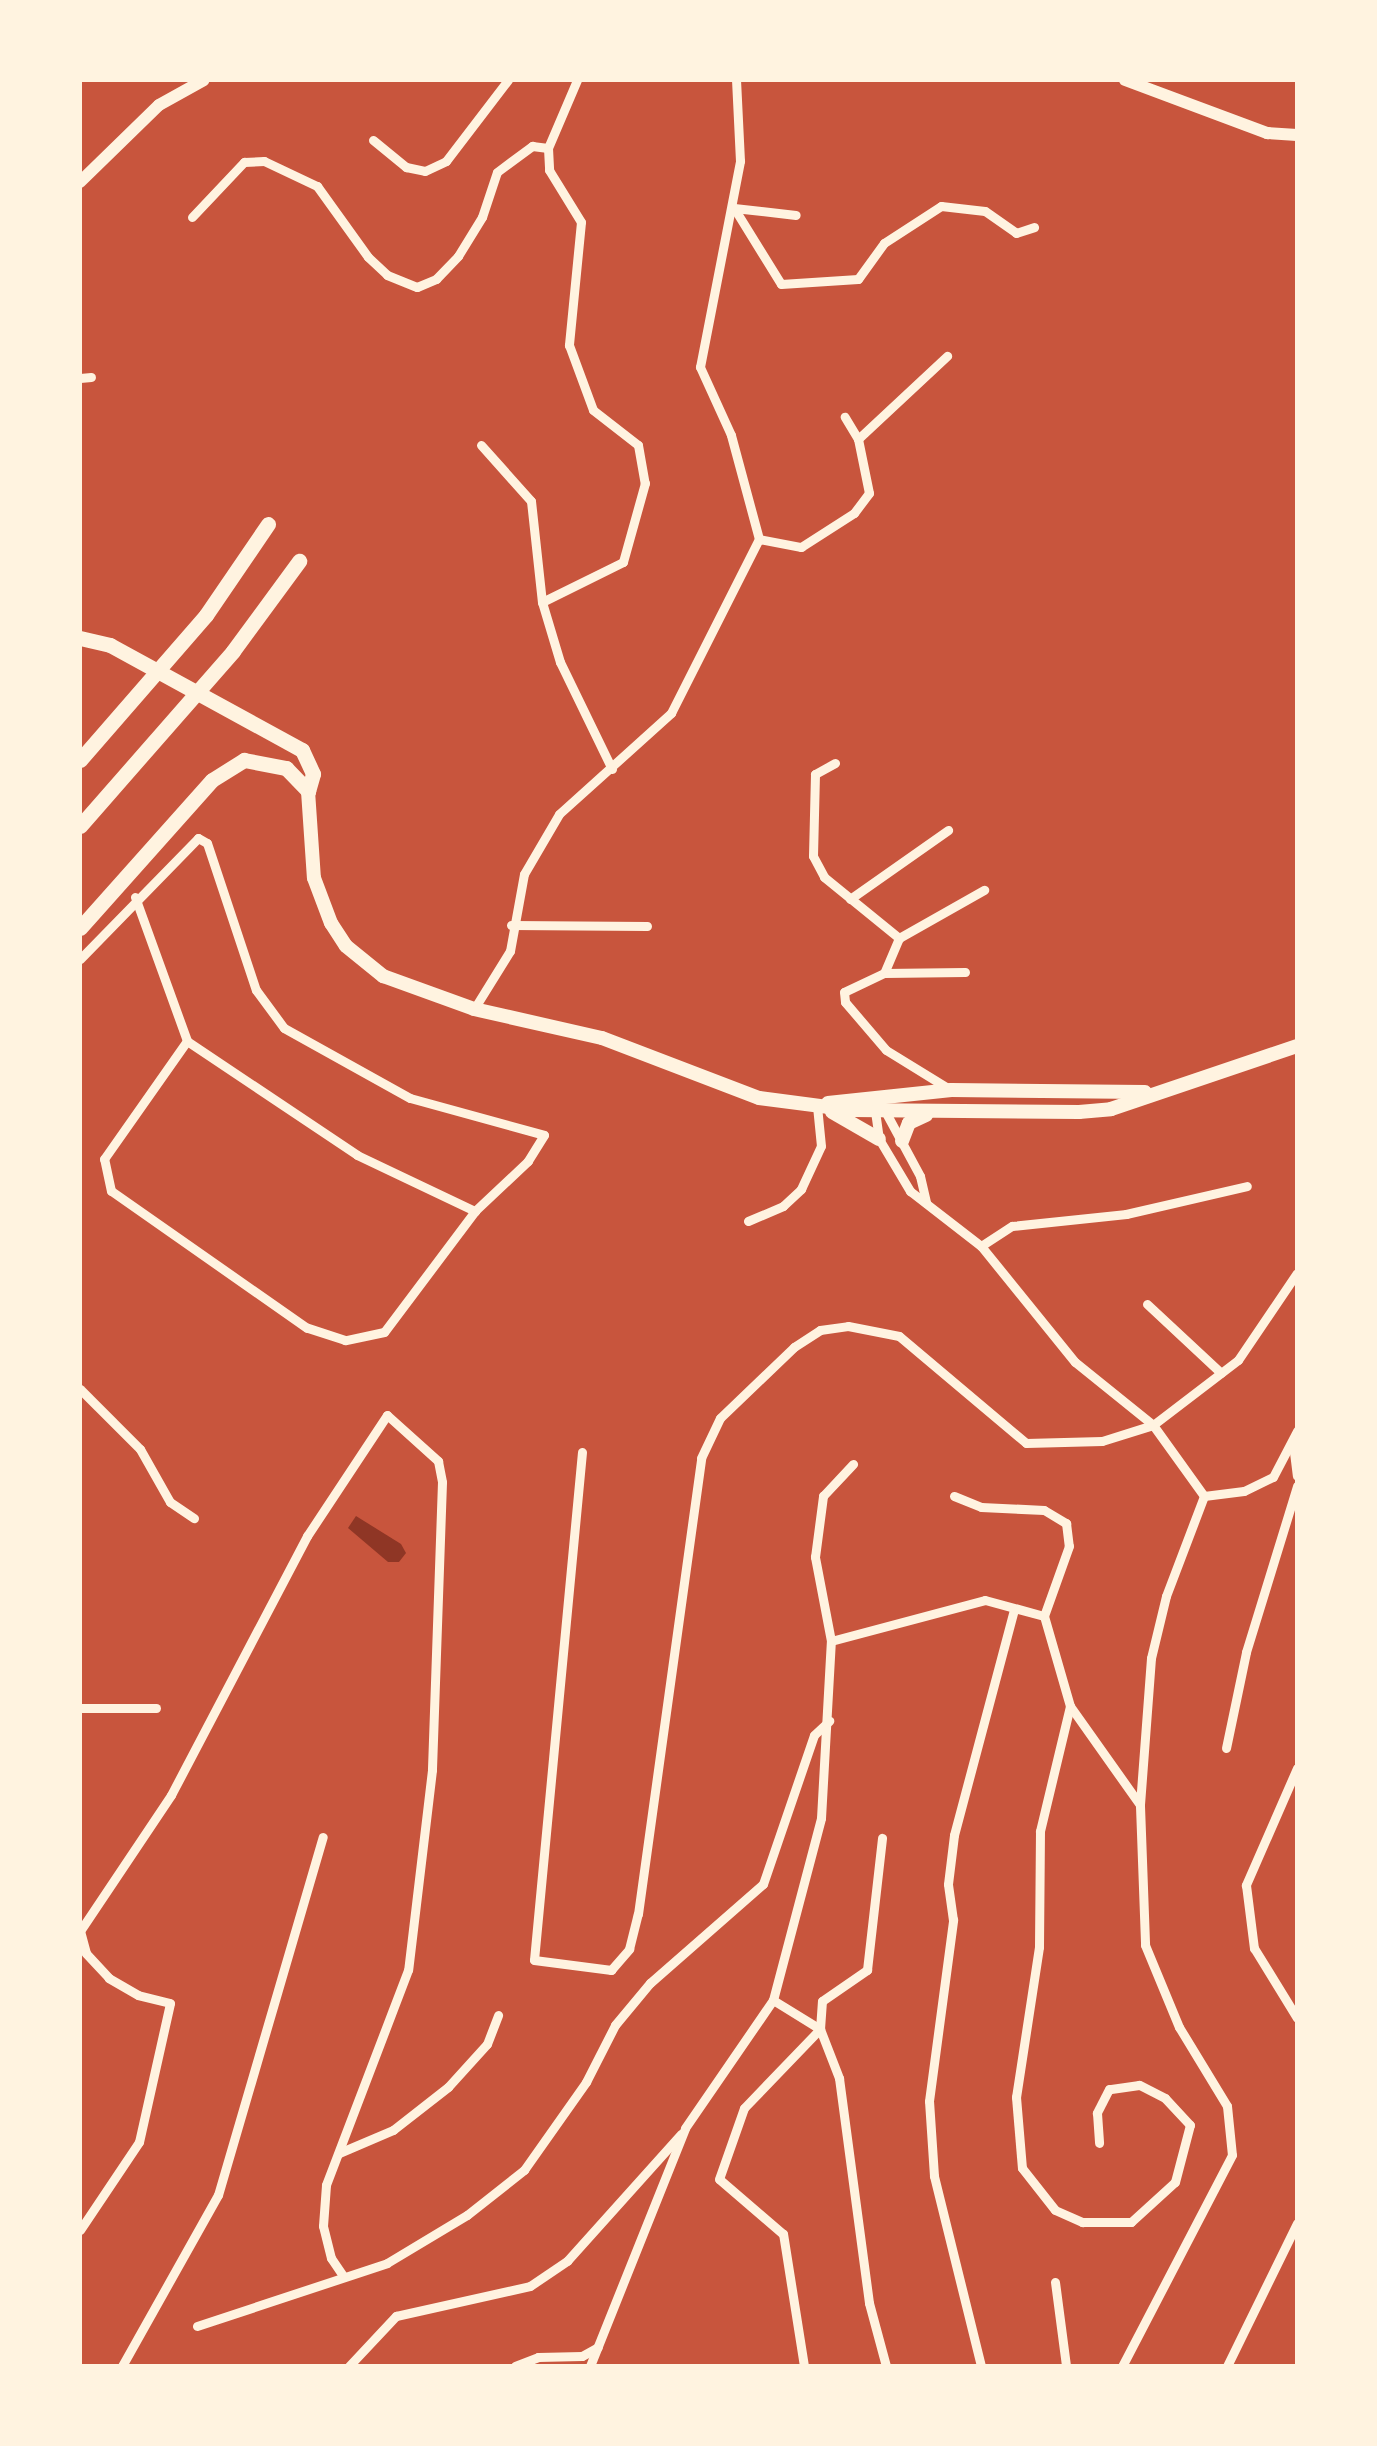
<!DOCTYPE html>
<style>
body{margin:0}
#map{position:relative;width:1377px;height:2446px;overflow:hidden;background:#c8553d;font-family:"Space Grotesk",sans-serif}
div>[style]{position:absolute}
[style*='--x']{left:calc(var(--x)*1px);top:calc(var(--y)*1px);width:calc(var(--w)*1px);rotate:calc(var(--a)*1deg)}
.water>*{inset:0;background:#8f3625}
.minor>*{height:9px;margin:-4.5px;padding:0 4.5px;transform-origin:4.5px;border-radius:4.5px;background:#fff3e0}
.secondary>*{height:12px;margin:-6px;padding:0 6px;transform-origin:6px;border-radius:6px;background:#fff3e0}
.primary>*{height:14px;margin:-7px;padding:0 7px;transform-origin:7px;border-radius:7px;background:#fff3e0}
.trunk>*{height:15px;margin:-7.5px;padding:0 7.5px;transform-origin:7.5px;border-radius:7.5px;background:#fff3e0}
span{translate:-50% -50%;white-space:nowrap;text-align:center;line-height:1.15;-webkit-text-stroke:8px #fff3e0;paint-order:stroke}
.frame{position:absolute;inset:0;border:82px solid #fff3e0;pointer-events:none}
</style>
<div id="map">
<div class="water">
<div style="clip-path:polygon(356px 1516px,401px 1544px,406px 1553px,399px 1562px,388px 1562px,348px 1528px)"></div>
</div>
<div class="minor">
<div style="--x:577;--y:80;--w:74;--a:113.1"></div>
<div style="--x:548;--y:148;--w:22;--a:87"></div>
<div style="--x:549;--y:170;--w:61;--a:58.4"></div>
<div style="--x:581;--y:222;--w:124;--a:95.6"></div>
<div style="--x:569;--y:345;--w:69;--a:69.7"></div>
<div style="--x:593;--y:410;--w:57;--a:37.9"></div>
<div style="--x:638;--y:445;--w:39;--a:80"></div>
<div style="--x:645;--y:483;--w:82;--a:105.6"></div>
<div style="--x:623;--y:562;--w:90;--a:153.7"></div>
<div style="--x:542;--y:602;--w:63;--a:73.3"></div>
<div style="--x:560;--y:662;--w:119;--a:64.1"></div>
<div style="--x:373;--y:140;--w:43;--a:39.3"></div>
<div style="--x:406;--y:167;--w:19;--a:12"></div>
<div style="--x:425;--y:171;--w:23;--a:-25"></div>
<div style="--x:446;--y:161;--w:102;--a:-52.6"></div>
<div style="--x:734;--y:208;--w:89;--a:58.3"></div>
<div style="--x:781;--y:284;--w:77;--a:-3.7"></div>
<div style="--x:858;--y:279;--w:44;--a:-54.2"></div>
<div style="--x:884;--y:243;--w:68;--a:-33"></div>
<div style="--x:941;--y:206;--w:44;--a:6.5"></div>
<div style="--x:985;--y:211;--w:38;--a:35"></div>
<div style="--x:1016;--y:233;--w:19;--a:-18"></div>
<div style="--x:734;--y:208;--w:62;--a:6.4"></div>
<div style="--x:192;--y:217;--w:76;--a:-46.6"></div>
<div style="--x:244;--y:162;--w:20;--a:-3"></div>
<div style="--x:264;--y:161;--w:59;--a:25.3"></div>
<div style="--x:317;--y:186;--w:87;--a:54.3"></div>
<div style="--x:368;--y:257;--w:26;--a:43"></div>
<div style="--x:387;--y:275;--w:32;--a:22"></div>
<div style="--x:417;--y:287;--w:21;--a:-23"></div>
<div style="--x:436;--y:279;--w:32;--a:-46"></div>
<div style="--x:458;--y:256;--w:46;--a:-58.4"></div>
<div style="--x:482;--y:217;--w:47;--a:-71.6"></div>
<div style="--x:497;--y:172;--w:44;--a:-36.6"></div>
<div style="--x:532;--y:146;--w:16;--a:7"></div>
<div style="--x:80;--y:378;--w:11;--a:-5"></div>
<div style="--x:858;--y:439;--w:122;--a:-43"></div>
<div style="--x:481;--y:445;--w:75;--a:48.2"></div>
<div style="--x:531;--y:501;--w:102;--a:83.8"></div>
<div style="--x:759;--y:539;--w:43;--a:10.8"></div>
<div style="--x:801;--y:547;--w:63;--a:-32.7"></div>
<div style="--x:854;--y:513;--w:25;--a:-53"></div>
<div style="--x:869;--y:493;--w:55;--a:-101.5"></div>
<div style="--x:858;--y:439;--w:26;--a:-121"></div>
<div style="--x:835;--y:763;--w:23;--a:151"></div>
<div style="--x:815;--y:774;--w:82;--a:91.4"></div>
<div style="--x:813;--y:856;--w:24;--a:62"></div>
<div style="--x:824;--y:877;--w:97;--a:39.1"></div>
<div style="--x:899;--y:938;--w:38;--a:113"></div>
<div style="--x:884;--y:973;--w:44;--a:154.6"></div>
<div style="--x:844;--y:992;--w:10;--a:84"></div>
<div style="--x:845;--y:1002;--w:63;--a:49.5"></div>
<div style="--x:886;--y:1050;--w:76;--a:31.6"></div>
<div style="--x:135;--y:897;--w:153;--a:70.1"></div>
<div style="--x:187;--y:1041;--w:205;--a:33.8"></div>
<div style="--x:357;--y:1155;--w:131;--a:25.4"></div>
<div style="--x:850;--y:899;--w:120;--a:-35.1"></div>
<div style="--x:511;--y:925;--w:136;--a:0.4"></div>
<div style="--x:899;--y:938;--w:98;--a:-29.5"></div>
<div style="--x:80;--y:959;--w:169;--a:-45.7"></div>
<div style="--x:198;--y:838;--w:10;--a:29"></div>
<div style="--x:207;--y:843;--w:155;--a:71.6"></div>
<div style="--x:256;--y:990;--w:47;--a:53.6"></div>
<div style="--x:284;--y:1028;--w:144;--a:29.1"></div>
<div style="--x:410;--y:1098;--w:139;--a:15.4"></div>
<div style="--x:544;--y:1135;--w:31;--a:122"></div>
<div style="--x:528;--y:1161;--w:73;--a:136.7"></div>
<div style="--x:475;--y:1211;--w:151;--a:126.9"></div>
<div style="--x:384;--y:1332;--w:40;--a:168"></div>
<div style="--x:345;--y:1340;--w:40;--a:-162"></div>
<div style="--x:307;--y:1328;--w:239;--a:-145"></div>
<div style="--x:111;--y:1191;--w:33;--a:-102"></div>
<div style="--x:104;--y:1159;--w:144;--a:-54.9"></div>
<div style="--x:884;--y:973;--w:81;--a:-0.7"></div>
<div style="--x:474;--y:1009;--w:68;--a:-58.2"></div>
<div style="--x:510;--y:951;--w:78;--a:-79.7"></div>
<div style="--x:524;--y:874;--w:69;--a:-59.7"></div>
<div style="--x:559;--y:814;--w:151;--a:-42"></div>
<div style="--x:671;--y:713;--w:195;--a:-63.2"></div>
<div style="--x:759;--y:539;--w:108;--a:-105.1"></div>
<div style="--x:731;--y:435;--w:75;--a:-114.5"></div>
<div style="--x:700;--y:367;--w:210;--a:-79"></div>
<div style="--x:740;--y:161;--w:81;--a:-92.8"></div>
<div style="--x:875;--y:1111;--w:28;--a:82"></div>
<div style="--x:879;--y:1139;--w:61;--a:59.2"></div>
<div style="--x:910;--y:1191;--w:90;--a:37.8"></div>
<div style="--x:981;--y:1246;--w:149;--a:51"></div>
<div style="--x:1075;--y:1362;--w:100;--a:38.9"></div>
<div style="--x:1153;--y:1425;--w:87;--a:54.3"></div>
<div style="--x:1204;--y:1496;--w:107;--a:110.8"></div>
<div style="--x:1166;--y:1596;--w:64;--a:103.6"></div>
<div style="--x:1151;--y:1658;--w:148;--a:94.3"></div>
<div style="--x:1140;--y:1806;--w:139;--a:87.9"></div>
<div style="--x:1145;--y:1945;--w:89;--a:67.5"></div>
<div style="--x:1179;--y:2027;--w:92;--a:58.7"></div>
<div style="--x:1227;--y:2106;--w:49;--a:84.2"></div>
<div style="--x:1232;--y:2155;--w:238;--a:117.5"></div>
<div style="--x:885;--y:1111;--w:74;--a:61.7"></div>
<div style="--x:920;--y:1176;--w:28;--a:77"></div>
<div style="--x:748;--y:1221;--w:38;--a:-23"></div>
<div style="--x:783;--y:1206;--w:25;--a:-43"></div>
<div style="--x:801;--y:1189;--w:47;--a:-65.1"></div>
<div style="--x:821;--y:1146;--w:40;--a:-95.7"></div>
<div style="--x:981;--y:1246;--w:37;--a:-33"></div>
<div style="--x:1012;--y:1226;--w:115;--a:-6"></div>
<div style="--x:1126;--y:1214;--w:124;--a:-13"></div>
<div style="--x:1147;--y:1304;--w:101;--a:43"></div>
<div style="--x:80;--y:1389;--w:85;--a:45"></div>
<div style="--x:140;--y:1449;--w:61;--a:60.5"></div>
<div style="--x:170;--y:1502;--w:29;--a:34"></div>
<div style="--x:1293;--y:1444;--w:32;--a:83"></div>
<div style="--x:582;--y:1452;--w:510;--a:95.4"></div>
<div style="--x:534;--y:1960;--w:78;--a:7.4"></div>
<div style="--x:611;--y:1970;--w:28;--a:-49"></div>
<div style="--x:629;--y:1949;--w:36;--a:-76"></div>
<div style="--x:638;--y:1914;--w:460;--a:-82.1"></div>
<div style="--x:701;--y:1458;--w:44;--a:-64.6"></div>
<div style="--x:720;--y:1418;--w:103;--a:-43.8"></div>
<div style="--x:794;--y:1347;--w:31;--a:-33"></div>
<div style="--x:820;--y:1330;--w:28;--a:-8"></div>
<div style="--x:848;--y:1326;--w:52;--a:11.1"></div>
<div style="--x:899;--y:1336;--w:166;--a:40.1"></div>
<div style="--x:1026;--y:1443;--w:76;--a:-1.5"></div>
<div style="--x:1102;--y:1441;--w:53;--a:-17.4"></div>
<div style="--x:1153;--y:1425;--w:107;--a:-37.4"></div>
<div style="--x:1238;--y:1360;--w:105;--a:-55.9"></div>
<div style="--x:954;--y:1496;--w:29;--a:22"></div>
<div style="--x:981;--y:1507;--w:63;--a:2.7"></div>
<div style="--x:1044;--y:1510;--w:26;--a:31"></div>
<div style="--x:1066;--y:1523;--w:23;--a:83"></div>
<div style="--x:1069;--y:1546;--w:74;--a:109.7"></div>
<div style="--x:1204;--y:1496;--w:40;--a:-7.1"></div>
<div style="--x:1244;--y:1491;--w:32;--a:-26"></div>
<div style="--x:1273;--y:1477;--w:52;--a:-62.4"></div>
<div style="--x:831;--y:1641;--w:86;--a:-100.8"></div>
<div style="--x:815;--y:1557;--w:62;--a:-82.5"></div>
<div style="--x:823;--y:1496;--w:44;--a:-46.8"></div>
<div style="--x:1070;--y:1706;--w:129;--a:103.5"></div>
<div style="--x:1040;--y:1831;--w:116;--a:90.5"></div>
<div style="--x:1039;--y:1947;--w:152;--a:98.7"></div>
<div style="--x:1016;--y:2097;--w:71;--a:85.2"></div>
<div style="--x:1022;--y:2168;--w:53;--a:51.8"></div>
<div style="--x:1055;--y:2210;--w:30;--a:24"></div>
<div style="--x:1082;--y:2222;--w:49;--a:0"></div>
<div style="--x:1131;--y:2222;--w:59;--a:-42.3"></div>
<div style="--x:1175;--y:2182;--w:59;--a:-75.3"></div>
<div style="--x:1190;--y:2125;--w:37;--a:-133"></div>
<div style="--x:1165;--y:2098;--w:29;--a:-153"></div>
<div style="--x:1139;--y:2085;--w:30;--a:172"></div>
<div style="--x:1109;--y:2089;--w:27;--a:117"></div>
<div style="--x:1097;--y:2113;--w:30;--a:86"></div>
<div style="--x:80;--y:1708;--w:76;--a:0"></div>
<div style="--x:1226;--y:1748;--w:98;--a:-78.2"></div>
<div style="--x:1246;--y:1652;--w:174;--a:-72.9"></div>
<div style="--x:1297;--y:1768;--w:128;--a:113.6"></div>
<div style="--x:1246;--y:1885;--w:64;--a:82.8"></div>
<div style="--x:1254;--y:1948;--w:82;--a:58.4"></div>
<div style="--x:80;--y:1931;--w:164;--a:-56.2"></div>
<div style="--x:171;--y:1795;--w:293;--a:-62.3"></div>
<div style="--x:307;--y:1536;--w:145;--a:-56.5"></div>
<div style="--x:387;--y:1415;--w:69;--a:42"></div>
<div style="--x:438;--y:1461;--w:21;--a:79"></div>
<div style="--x:442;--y:1482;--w:288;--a:92"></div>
<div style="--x:432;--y:1770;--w:201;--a:96.8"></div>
<div style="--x:408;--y:1970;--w:230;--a:110.9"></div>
<div style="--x:326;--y:2185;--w:41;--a:94.2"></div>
<div style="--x:323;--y:2226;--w:33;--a:76"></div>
<div style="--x:331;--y:2258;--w:23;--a:56"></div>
<div style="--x:773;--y:2000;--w:55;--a:31.7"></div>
<div style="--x:820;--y:2029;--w:53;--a:68.8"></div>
<div style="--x:839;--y:2078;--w:227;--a:82.4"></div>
<div style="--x:869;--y:2303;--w:65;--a:74.9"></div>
<div style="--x:339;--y:2153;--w:59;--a:-23.1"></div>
<div style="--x:393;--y:2130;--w:70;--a:-38"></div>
<div style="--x:448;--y:2087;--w:58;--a:-47.8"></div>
<div style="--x:487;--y:2044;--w:31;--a:-69"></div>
<div style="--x:80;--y:2230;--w:106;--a:-56.2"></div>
<div style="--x:139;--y:2142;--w:142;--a:-77.4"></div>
<div style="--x:170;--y:2003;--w:33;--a:-166"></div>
<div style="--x:138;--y:1995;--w:34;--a:-150"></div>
<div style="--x:109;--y:1978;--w:34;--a:-133"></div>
<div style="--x:86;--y:1953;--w:24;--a:-105"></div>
<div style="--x:1055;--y:2282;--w:85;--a:82.5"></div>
<div style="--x:197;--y:2326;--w:200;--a:-18.3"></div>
<div style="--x:387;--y:2263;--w:93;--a:-31"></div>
<div style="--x:467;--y:2215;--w:73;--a:-38.3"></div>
<div style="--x:524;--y:2170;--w:108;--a:-54.8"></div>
<div style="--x:586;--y:2082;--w:64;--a:-63"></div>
<div style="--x:615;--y:2025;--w:55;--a:-50.2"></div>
<div style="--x:650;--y:1983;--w:150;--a:-41.2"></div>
<div style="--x:763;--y:1884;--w:157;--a:-71.1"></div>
<div style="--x:814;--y:1735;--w:21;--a:-43"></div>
<div style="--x:122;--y:2366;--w:196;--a:-60.7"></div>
<div style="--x:218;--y:2195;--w:373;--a:-73.7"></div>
<div style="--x:349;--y:2366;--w:69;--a:-46.8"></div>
<div style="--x:396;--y:2316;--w:137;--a:-12.6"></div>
<div style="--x:530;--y:2286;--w:45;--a:-34"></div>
<div style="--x:567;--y:2261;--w:171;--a:-48.1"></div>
<div style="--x:515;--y:2366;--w:25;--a:-21"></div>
<div style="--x:538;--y:2357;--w:44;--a:-1.3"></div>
<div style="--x:582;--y:2356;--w:18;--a:-29"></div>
<div style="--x:590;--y:2366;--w:256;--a:-68.2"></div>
<div style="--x:685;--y:2128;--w:155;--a:-55.5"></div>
<div style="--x:773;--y:2000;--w:188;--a:-75.2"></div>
<div style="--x:821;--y:1818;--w:177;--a:-86.8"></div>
<div style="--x:831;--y:1641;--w:159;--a:-14.9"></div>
<div style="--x:985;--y:1600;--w:61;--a:15.2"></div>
<div style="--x:1044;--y:1616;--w:94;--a:73.9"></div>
<div style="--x:1070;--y:1706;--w:121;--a:54.7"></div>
<div style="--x:804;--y:2366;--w:134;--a:-99"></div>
<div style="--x:783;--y:2234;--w:84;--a:-139.3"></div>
<div style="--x:719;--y:2179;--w:75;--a:-70.6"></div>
<div style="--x:744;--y:2108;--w:110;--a:-46.1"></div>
<div style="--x:820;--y:2029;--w:28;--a:-86"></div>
<div style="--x:822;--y:2001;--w:55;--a:-34.6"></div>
<div style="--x:867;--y:1970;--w:133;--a:-83.5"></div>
<div style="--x:981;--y:2366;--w:196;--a:-103.9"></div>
<div style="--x:934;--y:2176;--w:75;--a:-93.8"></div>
<div style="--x:929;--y:2101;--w:183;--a:-82.4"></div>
<div style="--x:953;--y:1920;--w:36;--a:-98"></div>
<div style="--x:948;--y:1884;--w:49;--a:-83"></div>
<div style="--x:954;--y:1835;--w:233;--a:-75.1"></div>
<div style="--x:1227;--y:2366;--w:159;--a:-63.9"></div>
</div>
<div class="secondary">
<div style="--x:1125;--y:80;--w:152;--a:20.5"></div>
<div style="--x:1267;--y:133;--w:30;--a:4"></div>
<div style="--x:80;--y:182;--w:110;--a:-44.3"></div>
<div style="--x:159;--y:105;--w:51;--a:-29.1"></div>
</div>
<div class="primary">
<div style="--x:308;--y:791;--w:87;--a:86.1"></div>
<div style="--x:314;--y:878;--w:48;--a:69.3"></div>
<div style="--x:331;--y:923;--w:27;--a:57"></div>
<div style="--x:346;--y:946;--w:48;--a:39"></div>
<div style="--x:383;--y:976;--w:97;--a:19.9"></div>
<div style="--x:474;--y:1009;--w:131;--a:12.8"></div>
<div style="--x:602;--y:1038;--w:168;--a:20.9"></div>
<div style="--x:759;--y:1098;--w:94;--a:7.4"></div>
<div style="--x:852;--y:1110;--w:227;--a:0.5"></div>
<div style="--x:1079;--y:1112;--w:32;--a:-5"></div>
<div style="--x:1111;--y:1109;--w:196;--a:-18.7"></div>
<div style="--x:828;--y:1103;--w:124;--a:-6"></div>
<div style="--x:951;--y:1090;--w:194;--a:0.6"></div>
<div style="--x:832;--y:1112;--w:54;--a:29.9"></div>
<div style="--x:902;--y:1141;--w:19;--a:-69"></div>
<div style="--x:909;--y:1123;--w:19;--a:-25"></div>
</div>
<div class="trunk">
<div style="--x:80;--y:638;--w:31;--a:13"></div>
<div style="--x:110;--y:645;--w:219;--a:28.7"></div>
<div style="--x:302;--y:750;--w:26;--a:65"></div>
<div style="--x:313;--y:774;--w:18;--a:106"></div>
<div style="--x:80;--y:760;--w:192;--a:-49"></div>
<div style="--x:206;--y:615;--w:110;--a:-55.7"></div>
<div style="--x:80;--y:826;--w:232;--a:-48.8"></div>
<div style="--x:233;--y:651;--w:112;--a:-53.7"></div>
<div style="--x:80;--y:928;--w:198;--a:-48.3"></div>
<div style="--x:212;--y:780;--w:38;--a:-32"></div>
<div style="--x:244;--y:760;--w:43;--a:10.8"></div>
<div style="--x:286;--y:768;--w:32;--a:46"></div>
</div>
<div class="frame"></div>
</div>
